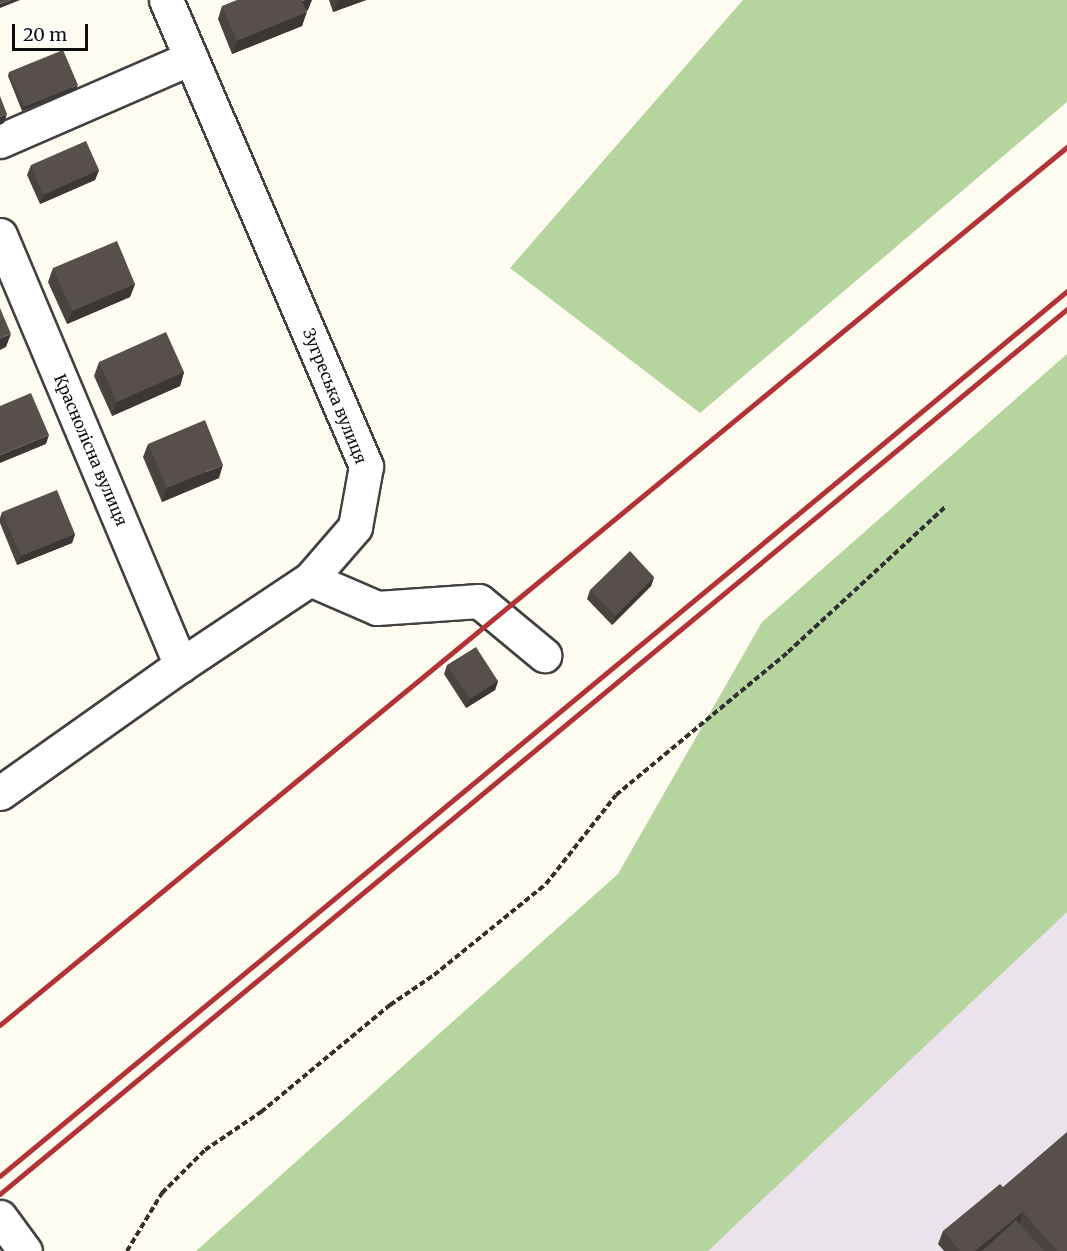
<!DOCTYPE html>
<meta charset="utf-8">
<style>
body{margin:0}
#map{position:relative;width:1067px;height:1251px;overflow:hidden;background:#fefbf0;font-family:Merriweather,serif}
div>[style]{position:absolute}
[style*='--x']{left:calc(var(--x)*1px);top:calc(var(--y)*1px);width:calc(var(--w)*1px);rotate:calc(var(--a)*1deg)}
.industrial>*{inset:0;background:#ebe3ec}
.forest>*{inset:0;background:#b5d49e}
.path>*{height:4px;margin-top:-2px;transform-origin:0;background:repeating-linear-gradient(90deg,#303030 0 6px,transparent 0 9px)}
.roads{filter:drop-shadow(2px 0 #414141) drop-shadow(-2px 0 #414141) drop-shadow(0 2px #414141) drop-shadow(0 -2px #414141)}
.minor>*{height:33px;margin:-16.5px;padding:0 16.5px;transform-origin:16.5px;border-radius:16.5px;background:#fff}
.rail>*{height:4.5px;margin:-2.25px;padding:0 2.25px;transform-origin:2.25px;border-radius:2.25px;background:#b13337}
.wall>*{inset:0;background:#4a4440}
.shaded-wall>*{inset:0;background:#3c3734}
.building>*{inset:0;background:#564f4b}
span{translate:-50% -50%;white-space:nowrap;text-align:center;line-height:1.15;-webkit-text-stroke:6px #fff;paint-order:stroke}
.street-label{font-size:16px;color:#0e0e0e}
.scale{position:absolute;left:12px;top:24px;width:76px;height:27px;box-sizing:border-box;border:3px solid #0e0e0e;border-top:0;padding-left:8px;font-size:18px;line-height:21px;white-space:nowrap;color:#0e0e0e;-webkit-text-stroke:4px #fff;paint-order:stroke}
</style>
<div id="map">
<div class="industrial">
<div style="clip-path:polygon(1067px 886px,1067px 1251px,629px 1251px)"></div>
</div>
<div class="forest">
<div style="clip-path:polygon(743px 0,1067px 0,1067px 102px,700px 413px,510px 268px)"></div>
<div style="clip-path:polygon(1067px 354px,1067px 912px,708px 1251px,196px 1251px,618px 874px,762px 622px)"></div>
</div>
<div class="path">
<div style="--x:127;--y:1251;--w:68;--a:-58.9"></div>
<div style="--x:162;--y:1193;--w:61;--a:-45"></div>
<div style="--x:205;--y:1150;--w:68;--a:-34.2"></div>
<div style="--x:261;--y:1112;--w:168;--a:-39.7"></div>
<div style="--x:390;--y:1005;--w:53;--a:-34.3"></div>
<div style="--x:434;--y:975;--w:144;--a:-39.1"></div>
<div style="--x:546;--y:884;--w:113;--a:-51.8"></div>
<div style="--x:616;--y:795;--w:224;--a:-39.7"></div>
<div style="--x:788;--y:652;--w:215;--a:-42.7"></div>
</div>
<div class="roads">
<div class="minor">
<div style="--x:0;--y:141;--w:208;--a:-23.5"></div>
<div style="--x:0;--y:235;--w:467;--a:67.2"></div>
<div style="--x:310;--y:579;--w:73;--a:23.4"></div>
<div style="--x:377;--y:608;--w:102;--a:-3.9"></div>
<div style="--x:479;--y:601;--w:85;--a:39.7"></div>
<div style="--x:0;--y:793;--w:222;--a:-35.3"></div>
<div style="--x:181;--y:665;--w:155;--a:-33.7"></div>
<div style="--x:310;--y:579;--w:69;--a:-49.1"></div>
<div style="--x:355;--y:527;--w:62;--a:-79.8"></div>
<div style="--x:366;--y:466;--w:507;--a:-113.23"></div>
<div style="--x:0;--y:1217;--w:42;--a:53.7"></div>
</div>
</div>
<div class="rail">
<div style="--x:0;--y:1025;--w:1382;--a:-39.45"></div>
<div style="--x:0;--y:1176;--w:1386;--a:-39.67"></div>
<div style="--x:0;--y:1194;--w:1386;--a:-39.67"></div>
</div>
<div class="wall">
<div style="clip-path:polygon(329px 0,366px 0,333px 12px)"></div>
<div style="clip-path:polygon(222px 6px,308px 10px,306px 11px,302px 26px,232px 54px,218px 19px)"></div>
<div style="clip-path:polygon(9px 72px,76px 89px,22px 111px,8px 76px)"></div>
<div style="clip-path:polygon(31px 165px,99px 170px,95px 180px,40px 204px,27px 175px)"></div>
<div style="clip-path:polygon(53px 268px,135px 284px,130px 297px,67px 324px,48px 282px)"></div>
<div style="clip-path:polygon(99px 362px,184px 372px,180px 386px,112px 416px,94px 376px)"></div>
<div style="clip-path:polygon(148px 444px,219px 478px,162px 502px,143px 457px)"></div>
<div style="clip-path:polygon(2px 512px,75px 534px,72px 543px,17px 565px,0 523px,0 518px)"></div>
<div style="clip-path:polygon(654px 577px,651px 586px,612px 625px,587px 599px,590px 590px)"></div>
<div style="clip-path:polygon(447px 665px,498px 681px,495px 690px,466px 708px,444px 674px)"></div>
<div style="clip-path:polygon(1003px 1187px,1067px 1251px,944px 1251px,938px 1244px,943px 1231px)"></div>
</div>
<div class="shaded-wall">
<div style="clip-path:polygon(11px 0,20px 0,0 8px,0 4px)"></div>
<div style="clip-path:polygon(305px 0,312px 0,308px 10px,297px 15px,302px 1px)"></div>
<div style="clip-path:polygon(338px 0,366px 0,333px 12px)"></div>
<div style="clip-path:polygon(307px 12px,302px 26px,232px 54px,237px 41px)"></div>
<div style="clip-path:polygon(78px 85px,76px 89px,22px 111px,24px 107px)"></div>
<div style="clip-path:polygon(7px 114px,4px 123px,0 125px,0 117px)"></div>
<div style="clip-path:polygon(99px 170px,95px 180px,40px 204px,43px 195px)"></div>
<div style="clip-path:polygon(135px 284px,130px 297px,67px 324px,72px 311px)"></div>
<div style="clip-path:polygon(11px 334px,6px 347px,0 350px,0 338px)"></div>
<div style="clip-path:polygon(184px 372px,180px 386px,112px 416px,117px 402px)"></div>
<div style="clip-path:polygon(49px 435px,46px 444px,0 463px,0 455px)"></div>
<div style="clip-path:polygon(223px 465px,219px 478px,162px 502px,167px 488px)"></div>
<div style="clip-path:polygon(75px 534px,72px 543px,17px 565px,21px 556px)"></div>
<div style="clip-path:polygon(654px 577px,651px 586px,612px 625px,615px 616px)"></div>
<div style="clip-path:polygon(498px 681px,495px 690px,466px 708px,470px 699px)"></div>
<div style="clip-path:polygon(1023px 1212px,1019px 1225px,987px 1251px,975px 1251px)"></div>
</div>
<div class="building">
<div style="clip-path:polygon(0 0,11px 0,0 4px)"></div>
<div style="clip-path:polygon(237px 0,305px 0,302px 1px,307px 12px,237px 41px,222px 6px)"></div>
<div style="clip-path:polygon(63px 50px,78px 85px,24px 107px,9px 72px)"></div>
<div style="clip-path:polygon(0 96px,7px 114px,0 117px)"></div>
<div style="clip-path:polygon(86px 141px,99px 170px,43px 195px,31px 165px)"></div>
<div style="clip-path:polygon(117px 241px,135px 284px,72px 311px,53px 268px)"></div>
<div style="clip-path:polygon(0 308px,11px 334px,0 338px)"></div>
<div style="clip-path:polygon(166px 332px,184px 372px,117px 402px,99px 362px)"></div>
<div style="clip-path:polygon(31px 393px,49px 435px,0 455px,0 406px)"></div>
<div style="clip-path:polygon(205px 420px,223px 465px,167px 488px,148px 444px)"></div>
<div style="clip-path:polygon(57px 490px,75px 534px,21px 556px,2px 512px)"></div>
<div style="clip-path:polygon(630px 551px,654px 577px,615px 616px,590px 590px)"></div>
<div style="clip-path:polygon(476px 647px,498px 681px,470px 699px,447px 665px)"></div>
<div style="clip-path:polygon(1067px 1132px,1067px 1251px,1057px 1251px,1023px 1212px,975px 1251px,960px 1251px,943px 1231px,1000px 1184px,1003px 1187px)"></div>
<div style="clip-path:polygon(1016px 1220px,1044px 1251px,982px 1251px)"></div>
</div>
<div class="street-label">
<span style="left:335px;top:396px;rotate:68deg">Зугреська вулиця</span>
<span style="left:91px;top:450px;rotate:67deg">Краснолісна вулиця</span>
</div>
<div class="scale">20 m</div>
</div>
